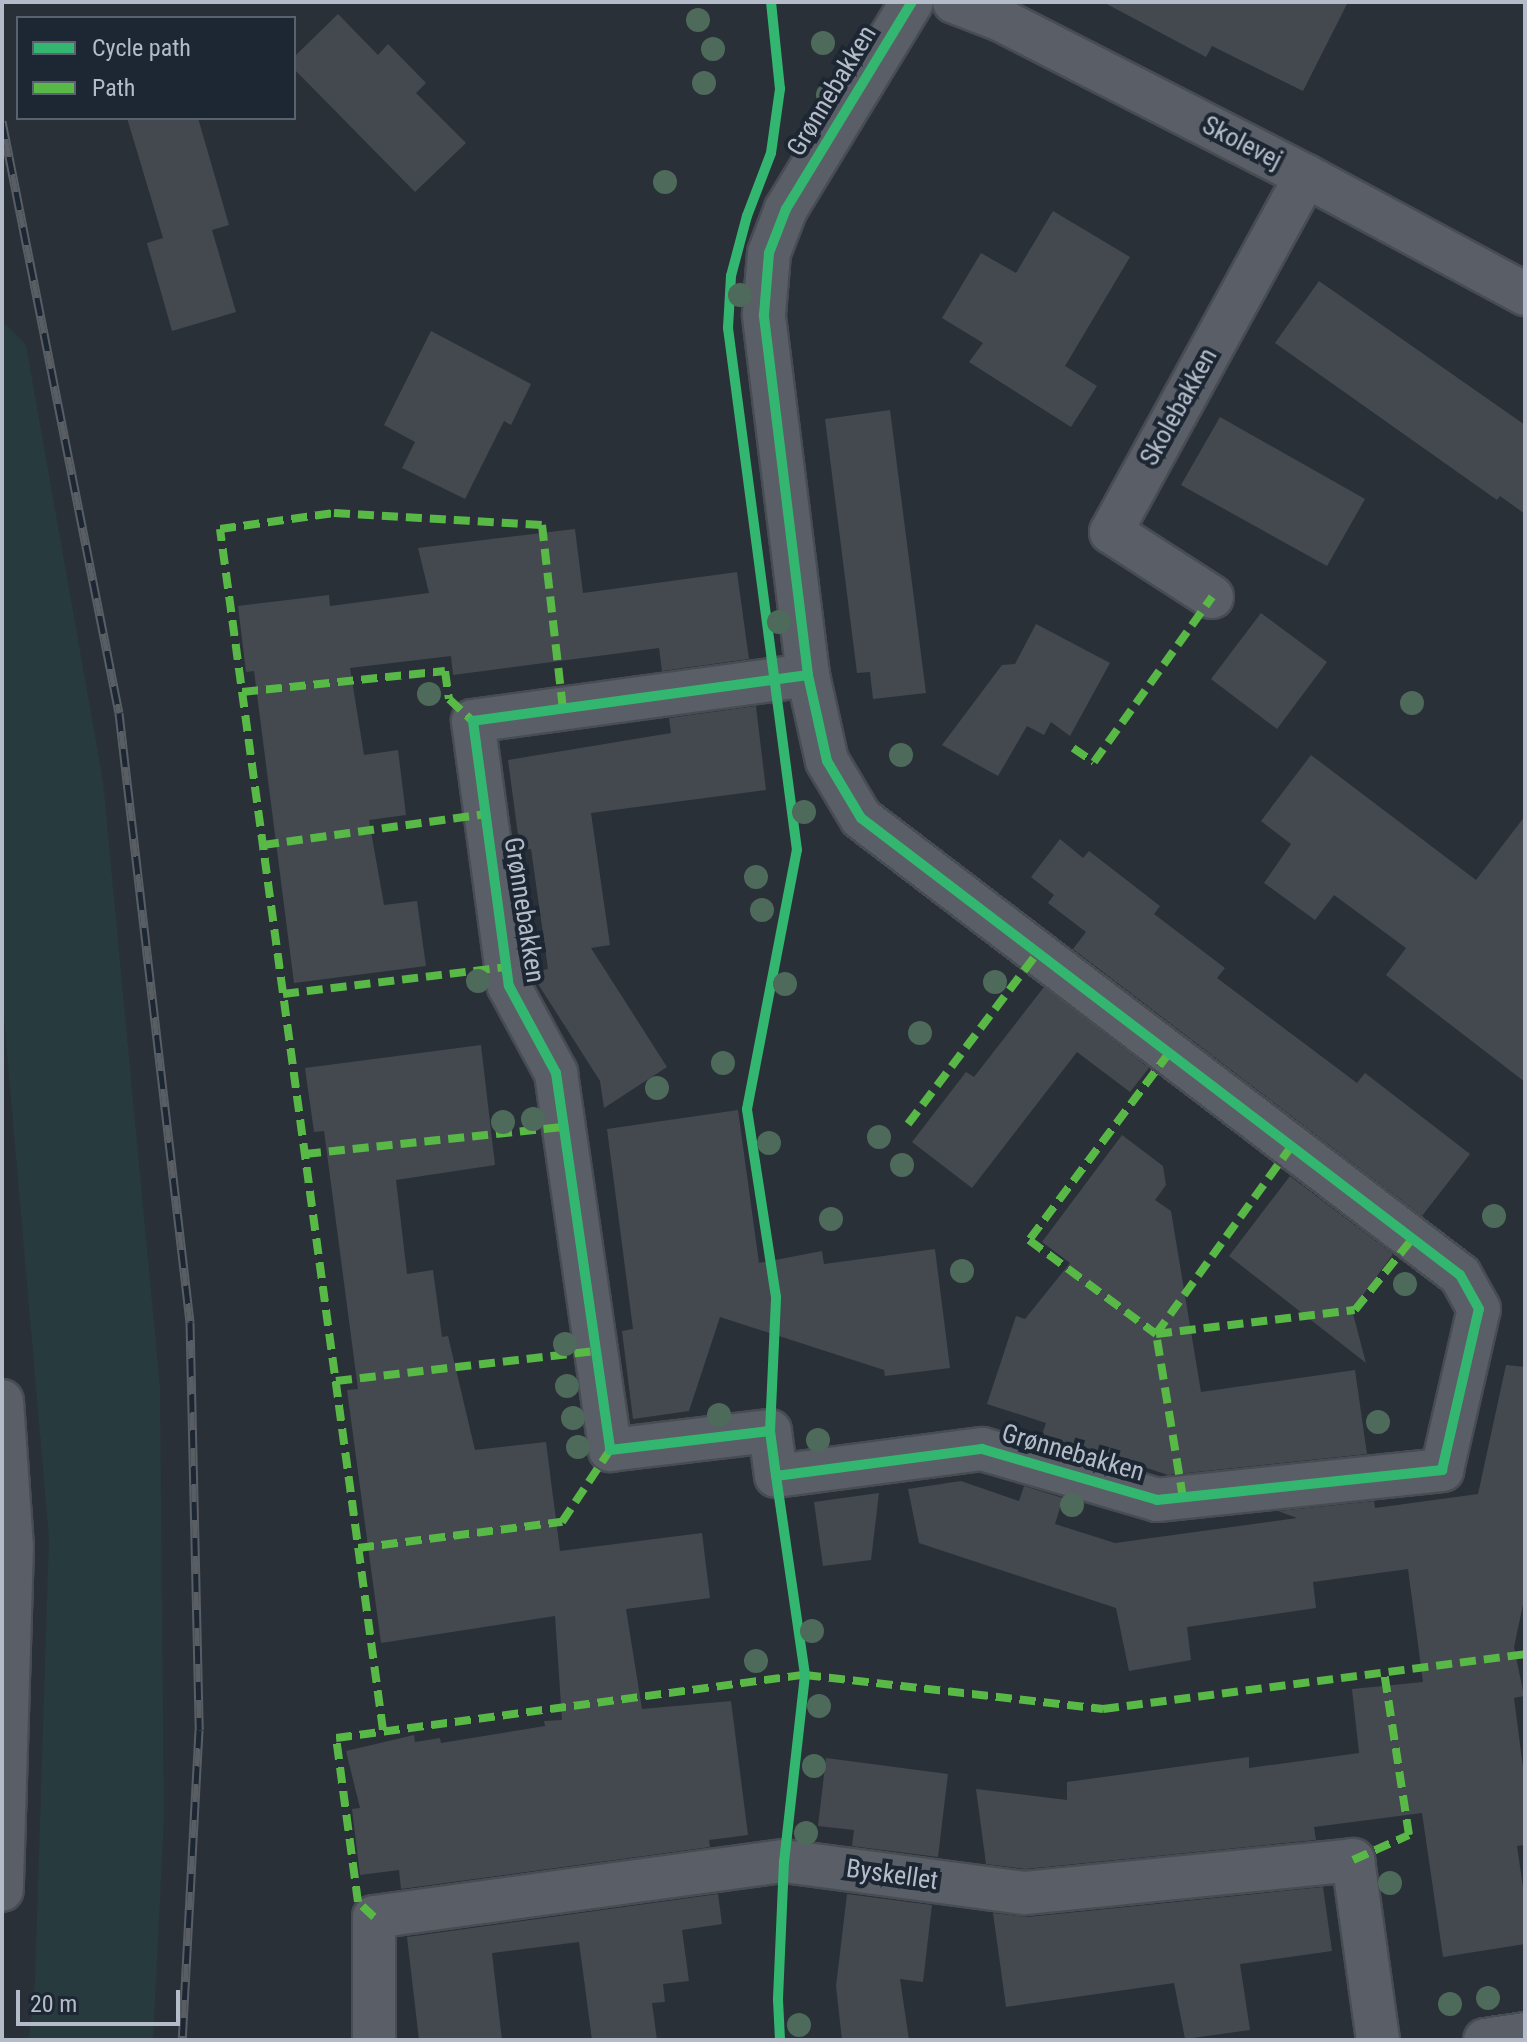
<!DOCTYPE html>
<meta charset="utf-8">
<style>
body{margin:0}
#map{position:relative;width:1527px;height:2042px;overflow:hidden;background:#2a3038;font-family:"Roboto Condensed",sans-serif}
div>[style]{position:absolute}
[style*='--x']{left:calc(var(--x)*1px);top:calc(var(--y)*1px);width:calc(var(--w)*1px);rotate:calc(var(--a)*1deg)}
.green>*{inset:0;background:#273a3e}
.building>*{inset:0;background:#444950}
.roads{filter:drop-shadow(2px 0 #484c53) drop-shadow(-2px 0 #484c53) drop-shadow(0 2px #484c53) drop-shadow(0 -2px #484c53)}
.minor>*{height:42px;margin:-21px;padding:0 21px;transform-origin:21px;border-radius:21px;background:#5a5e66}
.rail>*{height:9px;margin-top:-4.5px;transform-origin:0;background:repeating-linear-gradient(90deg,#1d2633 0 18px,#595d64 0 36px);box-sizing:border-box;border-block:2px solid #595d64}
.quiet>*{height:8px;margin-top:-4px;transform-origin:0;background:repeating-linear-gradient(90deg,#58b947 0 16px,transparent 0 24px)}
.cycleway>*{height:10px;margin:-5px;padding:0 5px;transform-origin:5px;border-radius:5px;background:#33b770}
.trees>*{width:24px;height:24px;margin:-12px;border-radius:50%;background:#4e6a5a}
span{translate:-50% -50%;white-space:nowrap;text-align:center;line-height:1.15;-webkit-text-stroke:8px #1d2633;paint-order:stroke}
.street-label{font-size:26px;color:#b4bcc9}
.frame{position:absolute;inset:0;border:4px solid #b4bcc9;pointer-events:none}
.legend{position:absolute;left:16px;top:16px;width:280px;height:104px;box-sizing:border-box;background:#1d2633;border:2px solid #59626f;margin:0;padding:10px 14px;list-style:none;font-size:24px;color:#b4bcc9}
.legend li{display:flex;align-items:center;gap:16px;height:40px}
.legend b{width:40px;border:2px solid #59626f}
.scale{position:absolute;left:16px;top:1990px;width:164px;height:36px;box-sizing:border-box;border:4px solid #b4bcc9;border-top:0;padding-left:10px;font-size:24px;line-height:28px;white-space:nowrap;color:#b4bcc9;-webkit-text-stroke:6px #1d2633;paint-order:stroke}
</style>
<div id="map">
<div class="green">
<div style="clip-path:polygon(2px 325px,6px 325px,26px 345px,103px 781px,160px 1387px,164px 1818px,153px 2040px,29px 2040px,35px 1981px,49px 1538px,2px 994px)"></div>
</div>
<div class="building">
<div style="clip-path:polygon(1103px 2px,1348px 2px,1303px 91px,1212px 46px,1206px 57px)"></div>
<div style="clip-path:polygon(338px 14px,378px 55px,388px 44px,426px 83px,416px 93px,466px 143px,415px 192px,294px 69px,294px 57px)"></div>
<div style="clip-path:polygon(127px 118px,198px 118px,229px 225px,212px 230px,236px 312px,172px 331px,147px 243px,163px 238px)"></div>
<div style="clip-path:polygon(1053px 211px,1130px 257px,1065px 366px,1097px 386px,1071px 427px,969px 362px,983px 343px,942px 318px,981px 253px,1016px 273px)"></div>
<div style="clip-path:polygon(1319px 281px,1525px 425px,1525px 514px,1500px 496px,1497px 500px,1275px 343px)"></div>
<div style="clip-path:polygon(431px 331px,531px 384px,511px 425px,504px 421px,465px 499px,402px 468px,415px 442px,384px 425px)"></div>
<div style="clip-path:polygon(890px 410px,926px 693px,873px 699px,870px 672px,857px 673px,825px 419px)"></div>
<div style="clip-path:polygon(1220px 417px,1365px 499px,1327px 566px,1181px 485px)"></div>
<div style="clip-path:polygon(575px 529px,583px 593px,737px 572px,749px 659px,662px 671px,659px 648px,453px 675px,451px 656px,350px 668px,364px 755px,398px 750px,406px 815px,369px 820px,384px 905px,417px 901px,426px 966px,294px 983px,254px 671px,246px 672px,238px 606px,329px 595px,330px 606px,429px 593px,418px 548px)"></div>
<div style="clip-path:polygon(1261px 613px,1327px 662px,1277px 729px,1211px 679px)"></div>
<div style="clip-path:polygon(1036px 624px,1110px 663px,1070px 736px,1051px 722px,1044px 735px,1027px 726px,998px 776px,942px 745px,1002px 665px,1015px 664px)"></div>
<div style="clip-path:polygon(756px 706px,766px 790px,591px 813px,610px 945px,591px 948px,667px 1067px,604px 1108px,600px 1081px,531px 973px,548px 969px,531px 849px,520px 850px,508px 760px,671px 733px,669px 718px)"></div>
<div style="clip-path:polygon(1311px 755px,1476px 880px,1525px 816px,1525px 1082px,1386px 975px,1406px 948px,1334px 895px,1315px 920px,1264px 883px,1291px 844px,1261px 821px)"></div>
<div style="clip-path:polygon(1060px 839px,1083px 858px,1089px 851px,1160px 906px,1154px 914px,1225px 968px,1217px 978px,1357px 1083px,1365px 1073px,1470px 1154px,1422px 1216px,1073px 949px,1086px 932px,1048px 903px,1054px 895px,1031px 877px)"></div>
<div style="clip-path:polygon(1044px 987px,1149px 1068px,1130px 1092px,1077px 1052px,972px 1188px,912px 1142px,966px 1072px,974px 1077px)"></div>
<div style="clip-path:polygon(481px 1045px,495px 1165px,396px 1180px,407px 1274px,433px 1270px,442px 1337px,448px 1336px,475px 1450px,546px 1442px,560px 1551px,702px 1533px,710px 1598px,626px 1609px,642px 1709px,731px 1701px,748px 1835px,709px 1840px,710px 1847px,401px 1889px,399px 1870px,360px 1875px,352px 1809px,360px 1808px,346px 1751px,414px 1735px,415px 1742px,440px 1738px,441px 1743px,545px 1726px,544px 1721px,562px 1720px,555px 1616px,381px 1643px,347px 1390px,358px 1389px,324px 1131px,314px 1132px,305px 1068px)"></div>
<div style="clip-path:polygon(738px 1110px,759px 1263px,822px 1251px,824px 1264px,935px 1249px,950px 1368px,885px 1376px,884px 1370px,720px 1317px,689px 1411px,633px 1419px,622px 1331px,633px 1329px,607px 1129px)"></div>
<div style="clip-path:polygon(1122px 1135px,1163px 1166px,1166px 1185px,1155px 1200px,1171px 1211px,1201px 1392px,1355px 1370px,1367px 1454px,1168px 1475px,1078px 1445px,1076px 1452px,1040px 1441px,1046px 1423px,987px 1404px,1016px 1316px,1025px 1319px,1070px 1263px,1042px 1242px)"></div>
<div style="clip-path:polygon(1290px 1176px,1393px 1254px,1352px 1310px,1366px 1363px,1229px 1256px)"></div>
<div style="clip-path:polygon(1506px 1365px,1525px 1367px,1525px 1595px,1514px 1647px,1524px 1696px,1514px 1698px,1525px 1783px,1525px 1845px,1517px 1846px,1525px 1901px,1525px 1944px,1443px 1957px,1422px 1813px,1314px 1827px,1316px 1840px,1025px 1869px,986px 1864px,976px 1789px,1067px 1800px,1067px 1782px,1249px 1757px,1249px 1768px,1359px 1753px,1352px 1689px,1423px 1682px,1408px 1569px,1313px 1582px,1316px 1608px,1187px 1627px,1191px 1660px,1129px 1671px,1116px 1608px,919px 1543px,908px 1489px,961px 1481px,1019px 1501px,1024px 1486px,1063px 1498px,1055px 1524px,1115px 1543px,1297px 1518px,1278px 1511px,1374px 1501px,1375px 1508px,1478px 1494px)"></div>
<div style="clip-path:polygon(879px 1493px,871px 1560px,823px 1566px,814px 1502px)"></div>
<div style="clip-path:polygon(826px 1758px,948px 1774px,938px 1857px,852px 1846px,854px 1830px,818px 1826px)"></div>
<div style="clip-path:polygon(1323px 1887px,1332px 1951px,1240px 1964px,1250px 2030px,1185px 2039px,1174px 1983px,1006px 2007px,993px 1913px,1027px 1917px)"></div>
<div style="clip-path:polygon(718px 1894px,722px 1924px,682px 1930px,689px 1981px,663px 1984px,665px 2002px,652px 2003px,657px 2040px,592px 2040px,579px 1942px,492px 1953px,502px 2040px,419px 2040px,407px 1937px)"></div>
<div style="clip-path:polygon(847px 1894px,932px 1905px,923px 1982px,900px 1979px,909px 2040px,842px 2040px,836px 1986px)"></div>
</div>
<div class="roads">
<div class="minor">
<div style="--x:954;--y:2;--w:50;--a:21"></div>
<div style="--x:1001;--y:20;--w:343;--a:27.1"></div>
<div style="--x:1306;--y:176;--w:249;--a:28.3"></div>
<div style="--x:1212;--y:597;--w:120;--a:-147.2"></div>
<div style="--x:1111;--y:532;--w:406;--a:-61.3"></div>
<div style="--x:808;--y:675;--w:338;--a:172.2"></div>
<div style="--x:473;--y:721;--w:267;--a:82.3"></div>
<div style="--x:509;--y:986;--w:99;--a:61.6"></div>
<div style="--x:556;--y:1073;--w:381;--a:81.8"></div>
<div style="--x:610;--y:1450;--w:161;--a:-6.8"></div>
<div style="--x:770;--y:1431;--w:45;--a:82.4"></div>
<div style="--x:776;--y:1476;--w:208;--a:-7.5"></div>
<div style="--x:982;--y:1449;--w:182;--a:16.2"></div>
<div style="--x:1157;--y:1500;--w:287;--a:-6"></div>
<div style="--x:1442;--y:1470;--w:165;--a:-77.1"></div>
<div style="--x:1479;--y:1309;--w:39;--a:-119"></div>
<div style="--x:1460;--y:1275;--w:753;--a:-142.66"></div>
<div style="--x:861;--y:818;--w:66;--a:-120.8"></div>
<div style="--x:827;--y:761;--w:88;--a:-102.5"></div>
<div style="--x:808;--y:675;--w:363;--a:-97"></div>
<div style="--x:764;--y:315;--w:62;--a:-85.4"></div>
<div style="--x:769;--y:253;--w:47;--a:-68.9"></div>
<div style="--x:786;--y:209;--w:242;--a:-58.7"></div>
<div style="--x:2;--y:1401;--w:145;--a:86.1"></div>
<div style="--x:12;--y:1546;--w:344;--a:91.7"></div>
<div style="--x:374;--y:2040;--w:123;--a:-90"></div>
<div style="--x:374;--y:1917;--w:414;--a:-7.8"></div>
<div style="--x:784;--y:1861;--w:243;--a:7.6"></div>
<div style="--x:1025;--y:1893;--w:330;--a:-5.7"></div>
<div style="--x:1353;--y:1860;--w:182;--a:82.1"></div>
<div style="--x:1485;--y:2040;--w:40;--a:-8.5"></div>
</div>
</div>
<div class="rail">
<div style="--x:2;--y:121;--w:603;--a:78.82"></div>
<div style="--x:119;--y:713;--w:613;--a:83.35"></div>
<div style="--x:190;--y:1322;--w:408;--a:88.7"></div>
<div style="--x:199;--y:1730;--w:310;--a:93.1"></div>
</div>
<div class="quiet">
<div style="--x:242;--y:692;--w:204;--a:-5.9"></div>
<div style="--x:445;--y:671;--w:28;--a:82"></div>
<div style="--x:449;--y:699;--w:33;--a:43"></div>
<div style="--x:1073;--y:748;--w:25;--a:34"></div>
<div style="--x:1094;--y:762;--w:203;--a:-54.4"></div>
<div style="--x:263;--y:845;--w:225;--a:-7.9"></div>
<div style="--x:283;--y:994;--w:226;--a:-6.9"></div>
<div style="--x:1169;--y:1053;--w:234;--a:126.8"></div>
<div style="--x:1029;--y:1240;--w:158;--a:36.5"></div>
<div style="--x:1156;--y:1334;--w:200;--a:-6.9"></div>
<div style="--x:1355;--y:1310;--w:91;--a:-51.2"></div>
<div style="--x:908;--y:1124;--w:216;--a:-52.9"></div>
<div style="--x:305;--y:1154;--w:259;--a:-6"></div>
<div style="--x:336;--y:1381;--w:261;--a:-6.6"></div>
<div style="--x:1183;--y:1498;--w:166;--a:-99.3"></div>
<div style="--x:1156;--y:1334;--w:231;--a:-54.2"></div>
<div style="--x:358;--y:1548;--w:206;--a:-7.3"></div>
<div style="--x:562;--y:1522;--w:87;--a:-56.3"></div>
<div style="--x:383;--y:1730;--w:1212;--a:-97.73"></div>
<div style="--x:220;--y:529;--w:115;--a:-8"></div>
<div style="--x:334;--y:513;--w:208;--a:3.3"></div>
<div style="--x:542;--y:525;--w:184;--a:83.5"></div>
<div style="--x:1353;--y:1860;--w:61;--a:-24.1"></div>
<div style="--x:1409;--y:1835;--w:165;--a:-98.7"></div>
<div style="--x:374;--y:1917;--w:22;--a:-137"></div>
<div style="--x:358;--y:1902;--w:165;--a:-97.6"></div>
<div style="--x:336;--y:1738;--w:473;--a:-7.7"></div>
<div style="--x:805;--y:1675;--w:300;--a:6.5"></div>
<div style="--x:1103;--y:1709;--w:426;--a:-7.4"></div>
</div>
<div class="cycleway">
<div style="--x:808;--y:675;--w:338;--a:172.2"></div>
<div style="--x:473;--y:721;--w:267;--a:82.3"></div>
<div style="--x:509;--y:986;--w:99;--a:61.6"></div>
<div style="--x:556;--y:1073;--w:381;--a:81.8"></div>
<div style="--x:610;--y:1450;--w:161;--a:-6.8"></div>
<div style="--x:770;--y:1431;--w:45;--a:82.4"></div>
<div style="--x:776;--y:1476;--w:208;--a:-7.5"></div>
<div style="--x:982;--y:1449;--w:182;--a:16.2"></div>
<div style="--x:1157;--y:1500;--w:287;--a:-6"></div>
<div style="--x:1442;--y:1470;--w:165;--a:-77.1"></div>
<div style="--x:1479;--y:1309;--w:39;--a:-119"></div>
<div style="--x:1460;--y:1275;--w:753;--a:-142.66"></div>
<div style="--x:861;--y:818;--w:66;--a:-120.8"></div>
<div style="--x:827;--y:761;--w:88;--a:-102.5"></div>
<div style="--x:808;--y:675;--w:363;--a:-97"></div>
<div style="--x:764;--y:315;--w:62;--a:-85.4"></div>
<div style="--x:769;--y:253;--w:47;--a:-68.9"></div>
<div style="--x:786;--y:209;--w:242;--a:-58.7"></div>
<div style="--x:770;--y:1431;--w:134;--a:-87.4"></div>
<div style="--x:776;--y:1297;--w:190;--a:-98.8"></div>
<div style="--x:747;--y:1109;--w:264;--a:-79.1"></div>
<div style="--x:797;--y:850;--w:527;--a:-97.53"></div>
<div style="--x:728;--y:328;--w:52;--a:-86.7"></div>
<div style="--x:731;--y:276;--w:62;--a:-75.1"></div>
<div style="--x:747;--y:216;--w:67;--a:-69.1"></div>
<div style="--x:771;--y:153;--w:65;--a:-82"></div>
<div style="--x:780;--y:89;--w:87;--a:-95.9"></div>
<div style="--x:776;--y:1476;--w:201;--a:81.7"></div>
<div style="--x:805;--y:1675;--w:187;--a:96.4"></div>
<div style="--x:784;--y:1861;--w:139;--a:92.5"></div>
<div style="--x:778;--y:2000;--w:40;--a:87.1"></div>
</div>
<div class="trees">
<div style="left:698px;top:20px"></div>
<div style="left:823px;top:43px"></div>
<div style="left:713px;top:49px"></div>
<div style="left:704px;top:83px"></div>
<div style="left:828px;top:95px"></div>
<div style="left:665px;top:182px"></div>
<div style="left:740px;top:295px"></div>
<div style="left:779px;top:622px"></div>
<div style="left:429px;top:694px"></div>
<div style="left:1412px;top:703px"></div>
<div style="left:901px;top:755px"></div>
<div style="left:804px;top:812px"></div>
<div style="left:756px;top:877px"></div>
<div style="left:762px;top:910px"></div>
<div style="left:478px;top:981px"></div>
<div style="left:995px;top:982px"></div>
<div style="left:785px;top:984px"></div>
<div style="left:920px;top:1033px"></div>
<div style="left:723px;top:1063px"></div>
<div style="left:657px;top:1088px"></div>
<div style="left:533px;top:1119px"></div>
<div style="left:503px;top:1122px"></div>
<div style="left:879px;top:1137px"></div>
<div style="left:769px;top:1143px"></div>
<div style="left:902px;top:1165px"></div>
<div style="left:1494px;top:1216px"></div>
<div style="left:831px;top:1219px"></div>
<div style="left:962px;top:1271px"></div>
<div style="left:1405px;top:1284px"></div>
<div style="left:565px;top:1344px"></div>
<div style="left:567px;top:1386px"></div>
<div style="left:719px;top:1415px"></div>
<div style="left:573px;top:1418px"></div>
<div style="left:1378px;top:1422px"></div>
<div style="left:818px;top:1440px"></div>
<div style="left:578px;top:1447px"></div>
<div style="left:1072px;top:1505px"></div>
<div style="left:812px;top:1631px"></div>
<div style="left:756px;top:1661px"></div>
<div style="left:819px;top:1706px"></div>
<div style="left:814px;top:1766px"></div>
<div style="left:806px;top:1833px"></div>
<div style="left:1390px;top:1883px"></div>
<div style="left:1488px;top:1998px"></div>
<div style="left:1450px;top:2004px"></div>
<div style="left:799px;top:2025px"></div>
</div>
<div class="street-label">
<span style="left:832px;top:91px;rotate:-59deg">Grønnebakken</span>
<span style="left:1242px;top:143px;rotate:27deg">Skolevej</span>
<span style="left:1179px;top:407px;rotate:-61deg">Skolebakken</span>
<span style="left:524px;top:910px;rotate:81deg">Grønnebakken</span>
<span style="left:1073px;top:1453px;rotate:16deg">Grønnebakken</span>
<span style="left:892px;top:1875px;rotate:8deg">Byskellet</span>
</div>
<div class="frame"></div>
<ul class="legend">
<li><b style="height:10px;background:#33b770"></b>Cycle path</li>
<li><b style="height:10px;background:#58b947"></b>Path</li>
</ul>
<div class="scale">20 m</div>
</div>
